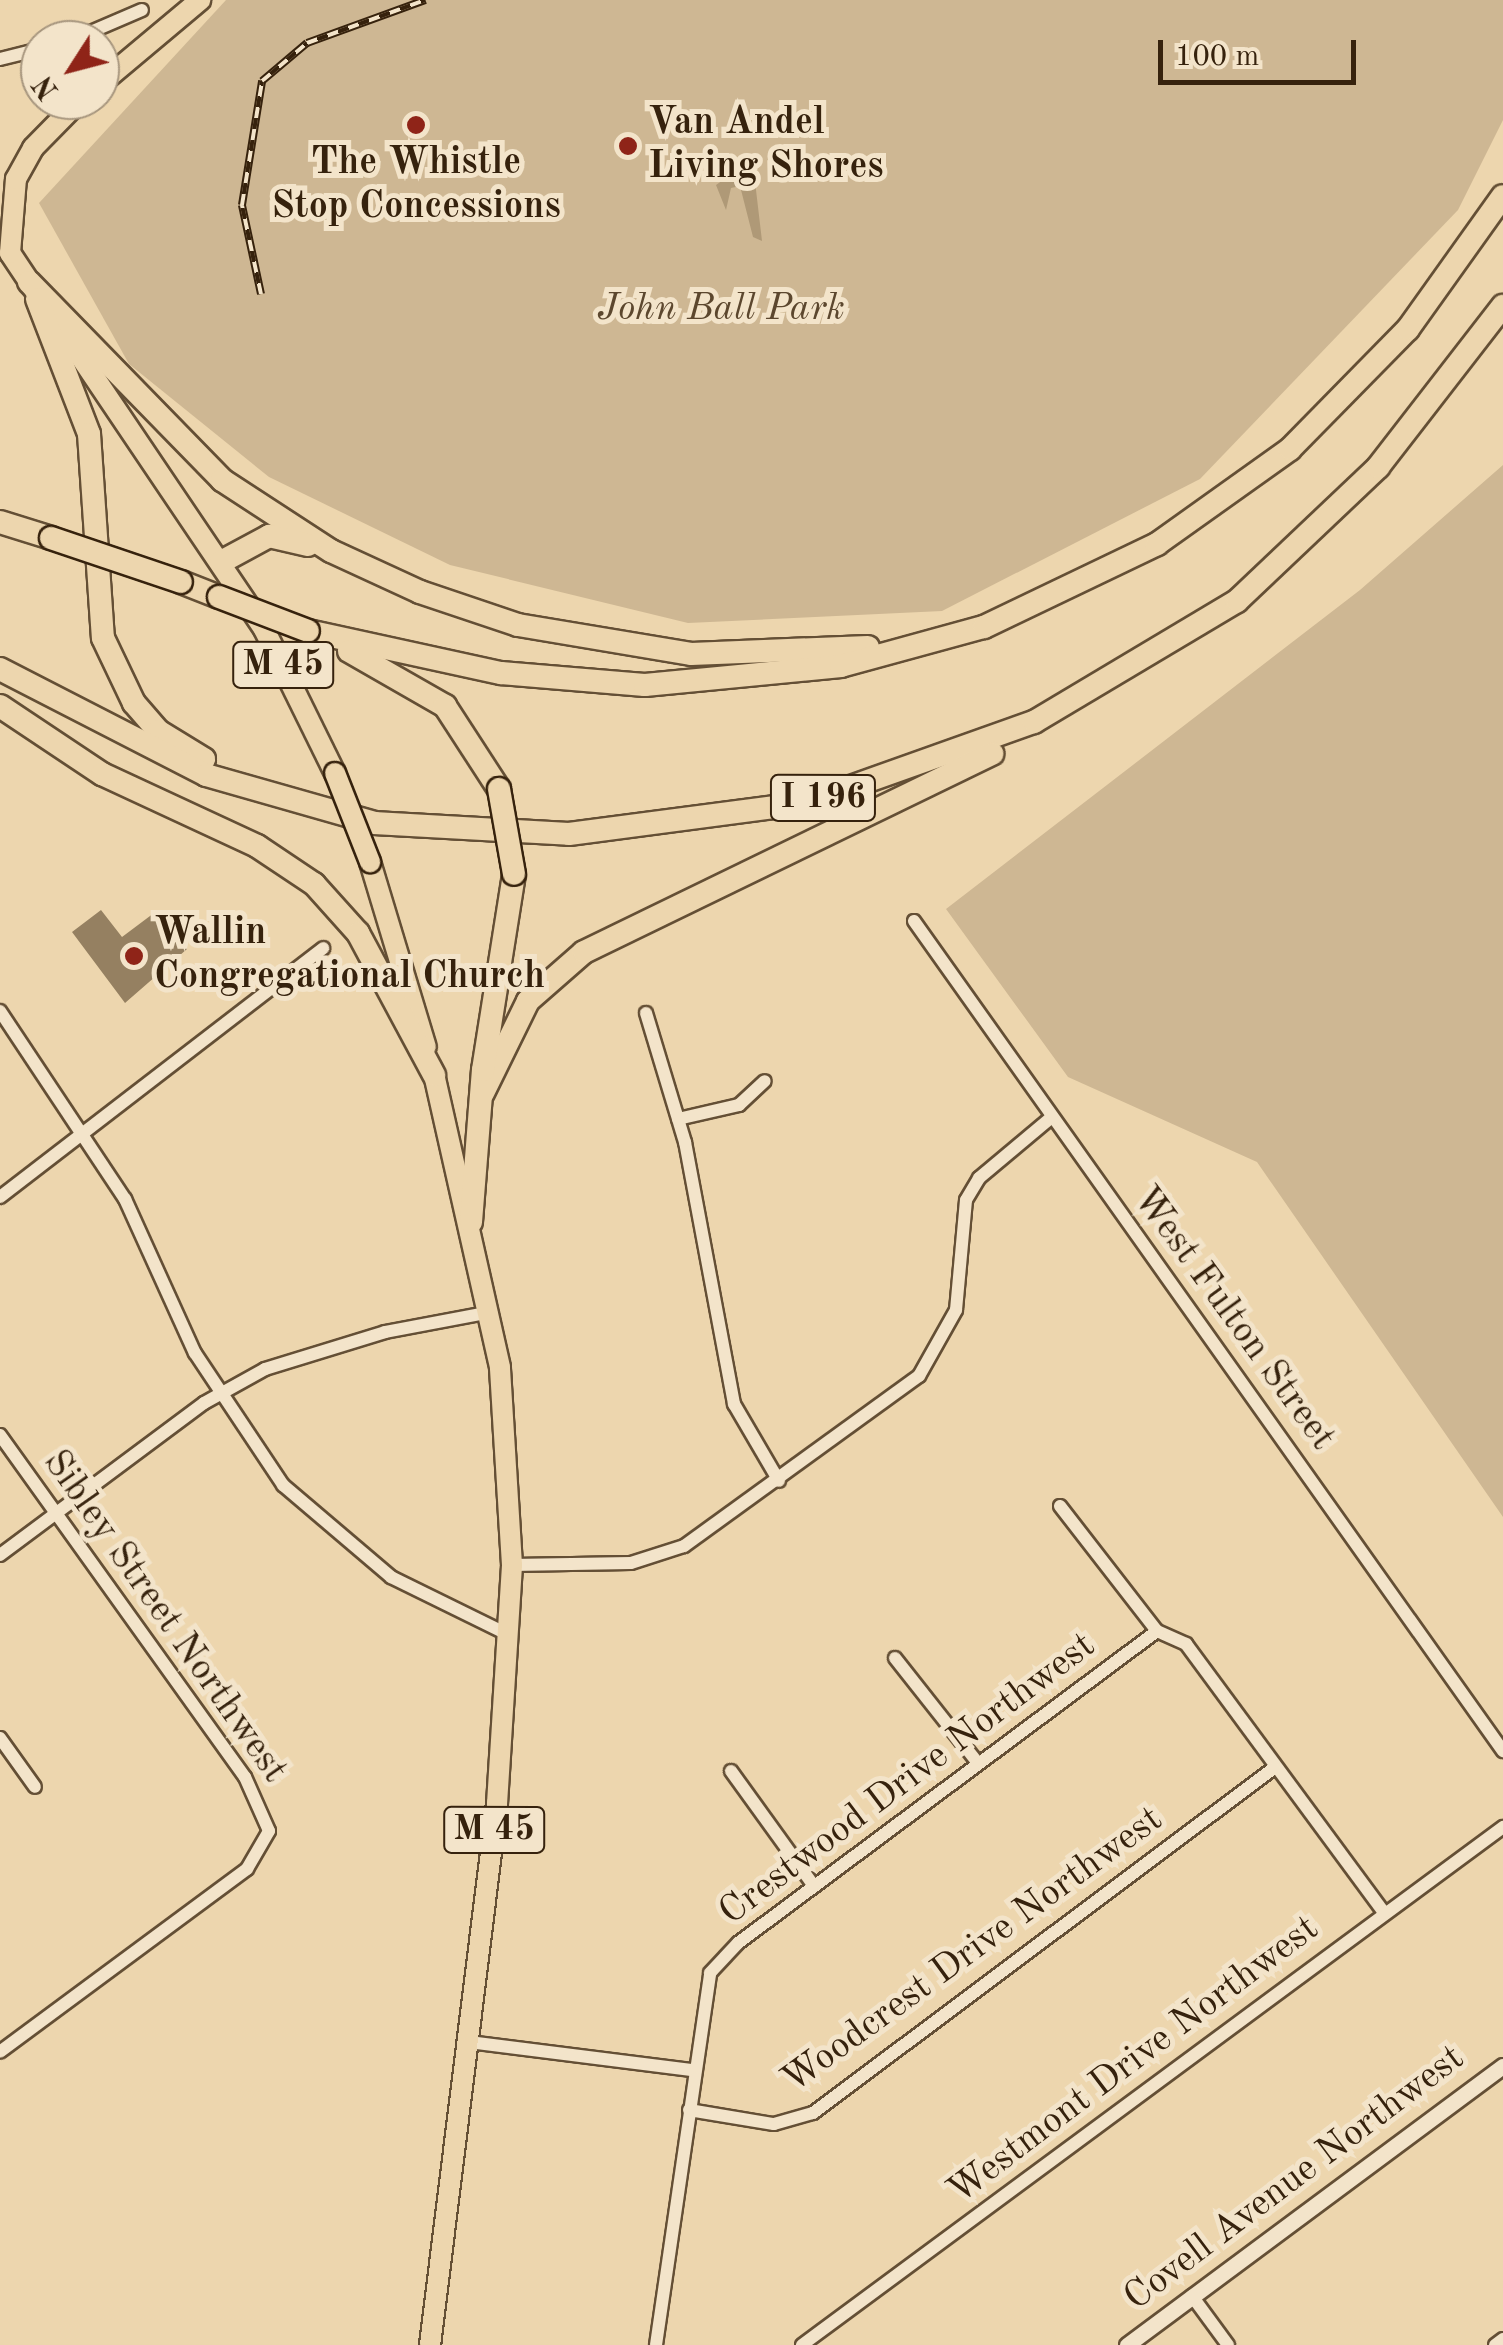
<!DOCTYPE html>
<style>
body{margin:0}
#map{position:relative;width:1503px;height:2345px;overflow:hidden;background:#edd6ae;font-family:"Old Standard TT",serif}
div>[style]{position:absolute}
[style*='--x']{left:calc(var(--x)*1px);top:calc(var(--y)*1px);width:calc(var(--w)*1px);rotate:calc(var(--a)*1deg)}
.green>*{inset:0;background:#ceb793}
.water>*{inset:0;background:#af9977}
.building>*{inset:0;background:#958061}
.roads{filter:drop-shadow(2px 0 #644f35) drop-shadow(-2px 0 #644f35) drop-shadow(0 2px #644f35) drop-shadow(0 -2px #644f35)}
.minor>*{height:12px;margin:-6px;padding:0 6px;transform-origin:6px;border-radius:6px;background:#f3e4ca}
.tertiary>*{height:15px;margin:-7.5px;padding:0 7.5px;transform-origin:7.5px;border-radius:7.5px;background:#f3e4ca}
.primary>*{height:20px;margin:-10px;padding:0 10px;transform-origin:10px;border-radius:10px;background:#edd6ae}
.trunk>*{height:20px;margin:-10px;padding:0 10px;transform-origin:10px;border-radius:10px;background:#edd6ae}
.motorway>*{height:22px;margin:-11px;padding:0 11px;transform-origin:11px;border-radius:11px;background:#edd6ae}
.rail>*{height:8px;margin-top:-4px;transform-origin:0;background:repeating-linear-gradient(90deg,#f3e4ca 0 11px,#36220d 0 22px);box-sizing:border-box;border-block:2px solid #36220d}
.bridges{filter:drop-shadow(2px 0 #36220d) drop-shadow(-2px 0 #36220d) drop-shadow(0 2px #36220d) drop-shadow(0 -2px #36220d)}
.primary-bridge>*{height:20px;margin:-10px;padding:0 10px;transform-origin:10px;border-radius:10px;background:#edd6ae}
.motorway-bridge>*{height:22px;margin:-11px;padding:0 11px;transform-origin:11px;border-radius:11px;background:#edd6ae}
.dots>*{width:28px;height:28px;translate:-50% -50%;box-sizing:border-box;border:5px solid #f3e4ca;border-radius:50%}
span{translate:-50% -50%;white-space:nowrap;text-align:center;line-height:1.15;-webkit-text-stroke:10px #f3e4ca;paint-order:stroke}
.shield-label span{padding:2px 8px;background:#f3e4ca;border:2px solid;border-radius:8px;-webkit-text-stroke-width:0}
.shield-label{font-size:35px;color:#36220d;font-weight:700}
.poi-label{font-size:38px;color:#36220d;font-weight:700}
.left{translate:0 -50%;text-align:left}
.park-label{font-size:38px;color:#5c472e;font-style:italic}
.street-label{font-size:38px;color:#36220d}
.north{position:absolute;left:20px;top:20px;width:100px;height:100px;box-sizing:border-box;background:#f3e4ca;border:2px solid #a7967e;border-radius:50%;rotate:234deg;font-size:28px;font-weight:700;line-height:40px;text-align:center;color:#36220d}
.north::after{content:'';display:block;margin:auto;width:35px;height:45px;background:#8f2418;clip-path:polygon(50% 0,100% 100%,50% 72%,0 100%)}
.scale{position:absolute;left:1158px;top:40px;width:198px;height:45px;box-sizing:border-box;border:5px solid #36220d;border-top:0;padding-left:12px;font-size:30px;line-height:35px;white-space:nowrap;color:#36220d;-webkit-text-stroke:8px #f3e4ca;paint-order:stroke}
</style>
<div id="map">
<div class="green">
<div style="clip-path:polygon(226px 0,1503px 0,1503px 120px,1458px 210px,1200px 479px,942px 611px,688px 623px,450px 565px,269px 477px,129px 364px,39px 203px)"></div>
<div style="clip-path:polygon(1503px 465px,1503px 1517px,1257px 1162px,1068px 1077px,946px 909px,1360px 590px)"></div>
</div>
<div class="water">
<div style="clip-path:polygon(743px 166px,754px 173px,762px 241px,753px 237px,740px 186px,731px 188px,726px 210px,716px 185px)"></div>
</div>
<div class="building">
<div style="clip-path:polygon(101px 910px,122px 937px,158px 910px,187px 949px,125px 1003px,72px 932px)"></div>
</div>
<div class="roads">
<div class="minor">
<div style="--x:72;--y:40;--w:76;--a:-23.2"></div>
<div style="--x:0;--y:59;--w:41;--a:-14"></div>
<div style="--x:914;--y:921;--w:1018;--a:54.64"></div>
<div style="--x:0;--y:1011;--w:226;--a:56.4"></div>
<div style="--x:125;--y:1199;--w:169;--a:65.6"></div>
<div style="--x:195;--y:1353;--w:159;--a:56.3"></div>
<div style="--x:283;--y:1485;--w:142;--a:40.4"></div>
<div style="--x:391;--y:1577;--w:131;--a:26.2"></div>
<div style="--x:646;--y:1013;--w:135;--a:73.2"></div>
<div style="--x:685;--y:1142;--w:267;--a:79.4"></div>
<div style="--x:734;--y:1404;--w:89;--a:59.7"></div>
<div style="--x:678;--y:1119;--w:63;--a:-12.9"></div>
<div style="--x:739;--y:1105;--w:35;--a:-43"></div>
<div style="--x:0;--y:1197;--w:408;--a:-37.6"></div>
<div style="--x:0;--y:1435;--w:421;--a:54.4"></div>
<div style="--x:245;--y:1777;--w:59;--a:66"></div>
<div style="--x:269;--y:1831;--w:44;--a:120.1"></div>
<div style="--x:247;--y:1869;--w:307;--a:143.5"></div>
<div style="--x:1060;--y:1506;--w:158;--a:52.2"></div>
<div style="--x:1157;--y:1631;--w:32;--a:24"></div>
<div style="--x:1186;--y:1644;--w:334;--a:53.6"></div>
<div style="--x:0;--y:1555;--w:254;--a:-36.7"></div>
<div style="--x:204;--y:1403;--w:70;--a:-29.1"></div>
<div style="--x:265;--y:1369;--w:126;--a:-17.1"></div>
<div style="--x:385;--y:1332;--w:108;--a:-10.7"></div>
<div style="--x:512;--y:1565;--w:119;--a:-1"></div>
<div style="--x:631;--y:1563;--w:56;--a:-17.8"></div>
<div style="--x:684;--y:1546;--w:290;--a:-35.9"></div>
<div style="--x:919;--y:1376;--w:76;--a:-60.7"></div>
<div style="--x:956;--y:1310;--w:110;--a:-84.8"></div>
<div style="--x:966;--y:1200;--w:26;--a:-59"></div>
<div style="--x:979;--y:1178;--w:95;--a:-39.9"></div>
<div style="--x:895;--y:1658;--w:134;--a:51.7"></div>
<div style="--x:0;--y:1738;--w:60;--a:54.5"></div>
<div style="--x:731;--y:1771;--w:142;--a:54.2"></div>
<div style="--x:469;--y:2042;--w:224;--a:7.2"></div>
<div style="--x:689;--y:2110;--w:86;--a:9.4"></div>
<div style="--x:774;--y:2124;--w:41;--a:-15.8"></div>
<div style="--x:813;--y:2113;--w:576;--a:-36.81"></div>
<div style="--x:1192;--y:2296;--w:61;--a:53.7"></div>
<div style="--x:656;--y:2345;--w:376;--a:-81.7"></div>
<div style="--x:710;--y:1973;--w:41;--a:-47"></div>
<div style="--x:738;--y:1943;--w:522;--a:-36.67"></div>
<div style="--x:802;--y:2345;--w:872;--a:-36.46"></div>
<div style="--x:1495;--y:2345;--w:10;--a:-37"></div>
</div>
<div class="tertiary">
<div style="--x:1127;--y:2345;--w:468;--a:-36.6"></div>
</div>
<div class="primary">
<div style="--x:100;--y:84;--w:131;--a:-40"></div>
<div style="--x:36;--y:292;--w:47;--a:-123.7"></div>
<div style="--x:10;--y:253;--w:74;--a:-85.4"></div>
<div style="--x:16;--y:179;--w:35;--a:-61"></div>
<div style="--x:33;--y:148;--w:67;--a:-45.6"></div>
<div style="--x:53;--y:316;--w:377;--a:56"></div>
<div style="--x:264;--y:629;--w:161;--a:63.8"></div>
<div style="--x:370;--y:862;--w:193;--a:73.2"></div>
</div>
<div class="trunk">
<div style="--x:430;--y:2345;--w:545;--a:-82.94"></div>
<div style="--x:497;--y:1804;--w:239;--a:-86.4"></div>
<div style="--x:512;--y:1565;--w:198;--a:-93.5"></div>
<div style="--x:500;--y:1367;--w:299;--a:-102.7"></div>
</div>
<div class="motorway">
<div style="--x:29;--y:282;--w:277;--a:45.7"></div>
<div style="--x:222;--y:480;--w:130;--a:33.1"></div>
<div style="--x:331;--y:551;--w:98;--a:24.7"></div>
<div style="--x:420;--y:592;--w:103;--a:18.6"></div>
<div style="--x:518;--y:625;--w:175;--a:9.5"></div>
<div style="--x:691;--y:654;--w:177;--a:-2.3"></div>
<div style="--x:37;--y:299;--w:145;--a:68.9"></div>
<div style="--x:89;--y:434;--w:204;--a:86.1"></div>
<div style="--x:103;--y:638;--w:72;--a:64.5"></div>
<div style="--x:134;--y:703;--w:37;--a:49"></div>
<div style="--x:158;--y:731;--w:54;--a:31.3"></div>
<div style="--x:0;--y:522;--w:53;--a:17.4"></div>
<div style="--x:221;--y:562;--w:55;--a:-28.4"></div>
<div style="--x:269;--y:536;--w:40;--a:13"></div>
<div style="--x:181;--y:582;--w:41;--a:21.5"></div>
<div style="--x:308;--y:631;--w:198;--a:12.3"></div>
<div style="--x:501;--y:673;--w:144;--a:4.8"></div>
<div style="--x:645;--y:685;--w:197;--a:-5.5"></div>
<div style="--x:841;--y:666;--w:148;--a:-15.3"></div>
<div style="--x:984;--y:627;--w:192;--a:-25.6"></div>
<div style="--x:1157;--y:544;--w:163;--a:-35.5"></div>
<div style="--x:1290;--y:449;--w:168;--a:-45.5"></div>
<div style="--x:1408;--y:329;--w:163;--a:-54.5"></div>
<div style="--x:349;--y:651;--w:111;--a:29.8"></div>
<div style="--x:445;--y:706;--w:99;--a:57"></div>
<div style="--x:0;--y:669;--w:232;--a:27.2"></div>
<div style="--x:206;--y:775;--w:175;--a:15.9"></div>
<div style="--x:374;--y:823;--w:195;--a:3.2"></div>
<div style="--x:569;--y:834;--w:239;--a:-7.5"></div>
<div style="--x:806;--y:803;--w:242;--a:-19.6"></div>
<div style="--x:1034;--y:722;--w:236;--a:-30.8"></div>
<div style="--x:1237;--y:601;--w:195;--a:-43.5"></div>
<div style="--x:1378;--y:467;--w:204;--a:-52.2"></div>
<div style="--x:0;--y:706;--w:123;--a:33.7"></div>
<div style="--x:102;--y:774;--w:171;--a:24.9"></div>
<div style="--x:257;--y:846;--w:69;--a:33.7"></div>
<div style="--x:314;--y:884;--w:66;--a:48.1"></div>
<div style="--x:358;--y:933;--w:161;--a:61.8"></div>
<div style="--x:483;--y:1093;--w:102;--a:-63.9"></div>
<div style="--x:528;--y:1001;--w:74;--a:-41.2"></div>
<div style="--x:584;--y:952;--w:454;--a:-25.9"></div>
<div style="--x:471;--y:1222;--w:152;--a:-85.5"></div>
<div style="--x:483;--y:1070;--w:198;--a:-81"></div>
</div>
</div>
<div class="rail">
<div style="--x:261;--y:294;--w:91;--a:-102.1"></div>
<div style="--x:242;--y:205;--w:126;--a:-80.8"></div>
<div style="--x:262;--y:81;--w:59;--a:-40.2"></div>
<div style="--x:307;--y:43;--w:126;--a:-20"></div>
</div>
<div class="bridges">
<div class="primary-bridge">
<div style="--x:335;--y:773;--w:96;--a:68.5"></div>
</div>
<div class="motorway-bridge">
<div style="--x:51;--y:538;--w:137;--a:18.7"></div>
<div style="--x:219;--y:597;--w:95;--a:20.9"></div>
<div style="--x:499;--y:789;--w:86;--a:80"></div>
</div>
</div>
<div class="dots">
<div style="left:416px;top:125px;background:#8f2418"></div>
<div style="left:628px;top:146px;background:#8f2418"></div>
<div style="left:134px;top:956px;background:#8f2418"></div>
</div>
<div class="shield-label">
<span style="left:283px;top:665px">M 45</span>
<span style="left:823px;top:798px">I 196</span>
<span style="left:494px;top:1830px">M 45</span>
</div>
<div class="poi-label">
<span class="left" style="left:648px;top:146px">Van Andel<br>Living Shores</span>
<span style="left:416px;top:186px">The Whistle<br>Stop Concessions</span>
<span class="left" style="left:154px;top:956px">Wallin<br>Congregational Church</span>
</div>
<div class="park-label">
<span style="left:721px;top:310px">John Ball Park</span>
</div>
<div class="street-label">
<span style="left:1233px;top:1319px;rotate:54deg">West Fulton Street</span>
<span style="left:164px;top:1617px;rotate:55deg">Sibley Street Northwest</span>
<span style="left:908px;top:1780px;rotate:-37deg">Crestwood Drive Northwest</span>
<span style="left:973px;top:1951px;rotate:-36deg">Woodcrest Drive Northwest</span>
<span style="left:1134px;top:2061px;rotate:-37deg">Westmont Drive Northwest</span>
<span style="left:1295px;top:2179px;rotate:-37deg">Covell Avenue Northwest</span>
</div>
<div class="north">N</div>
<div class="scale">100 m</div>
</div>
